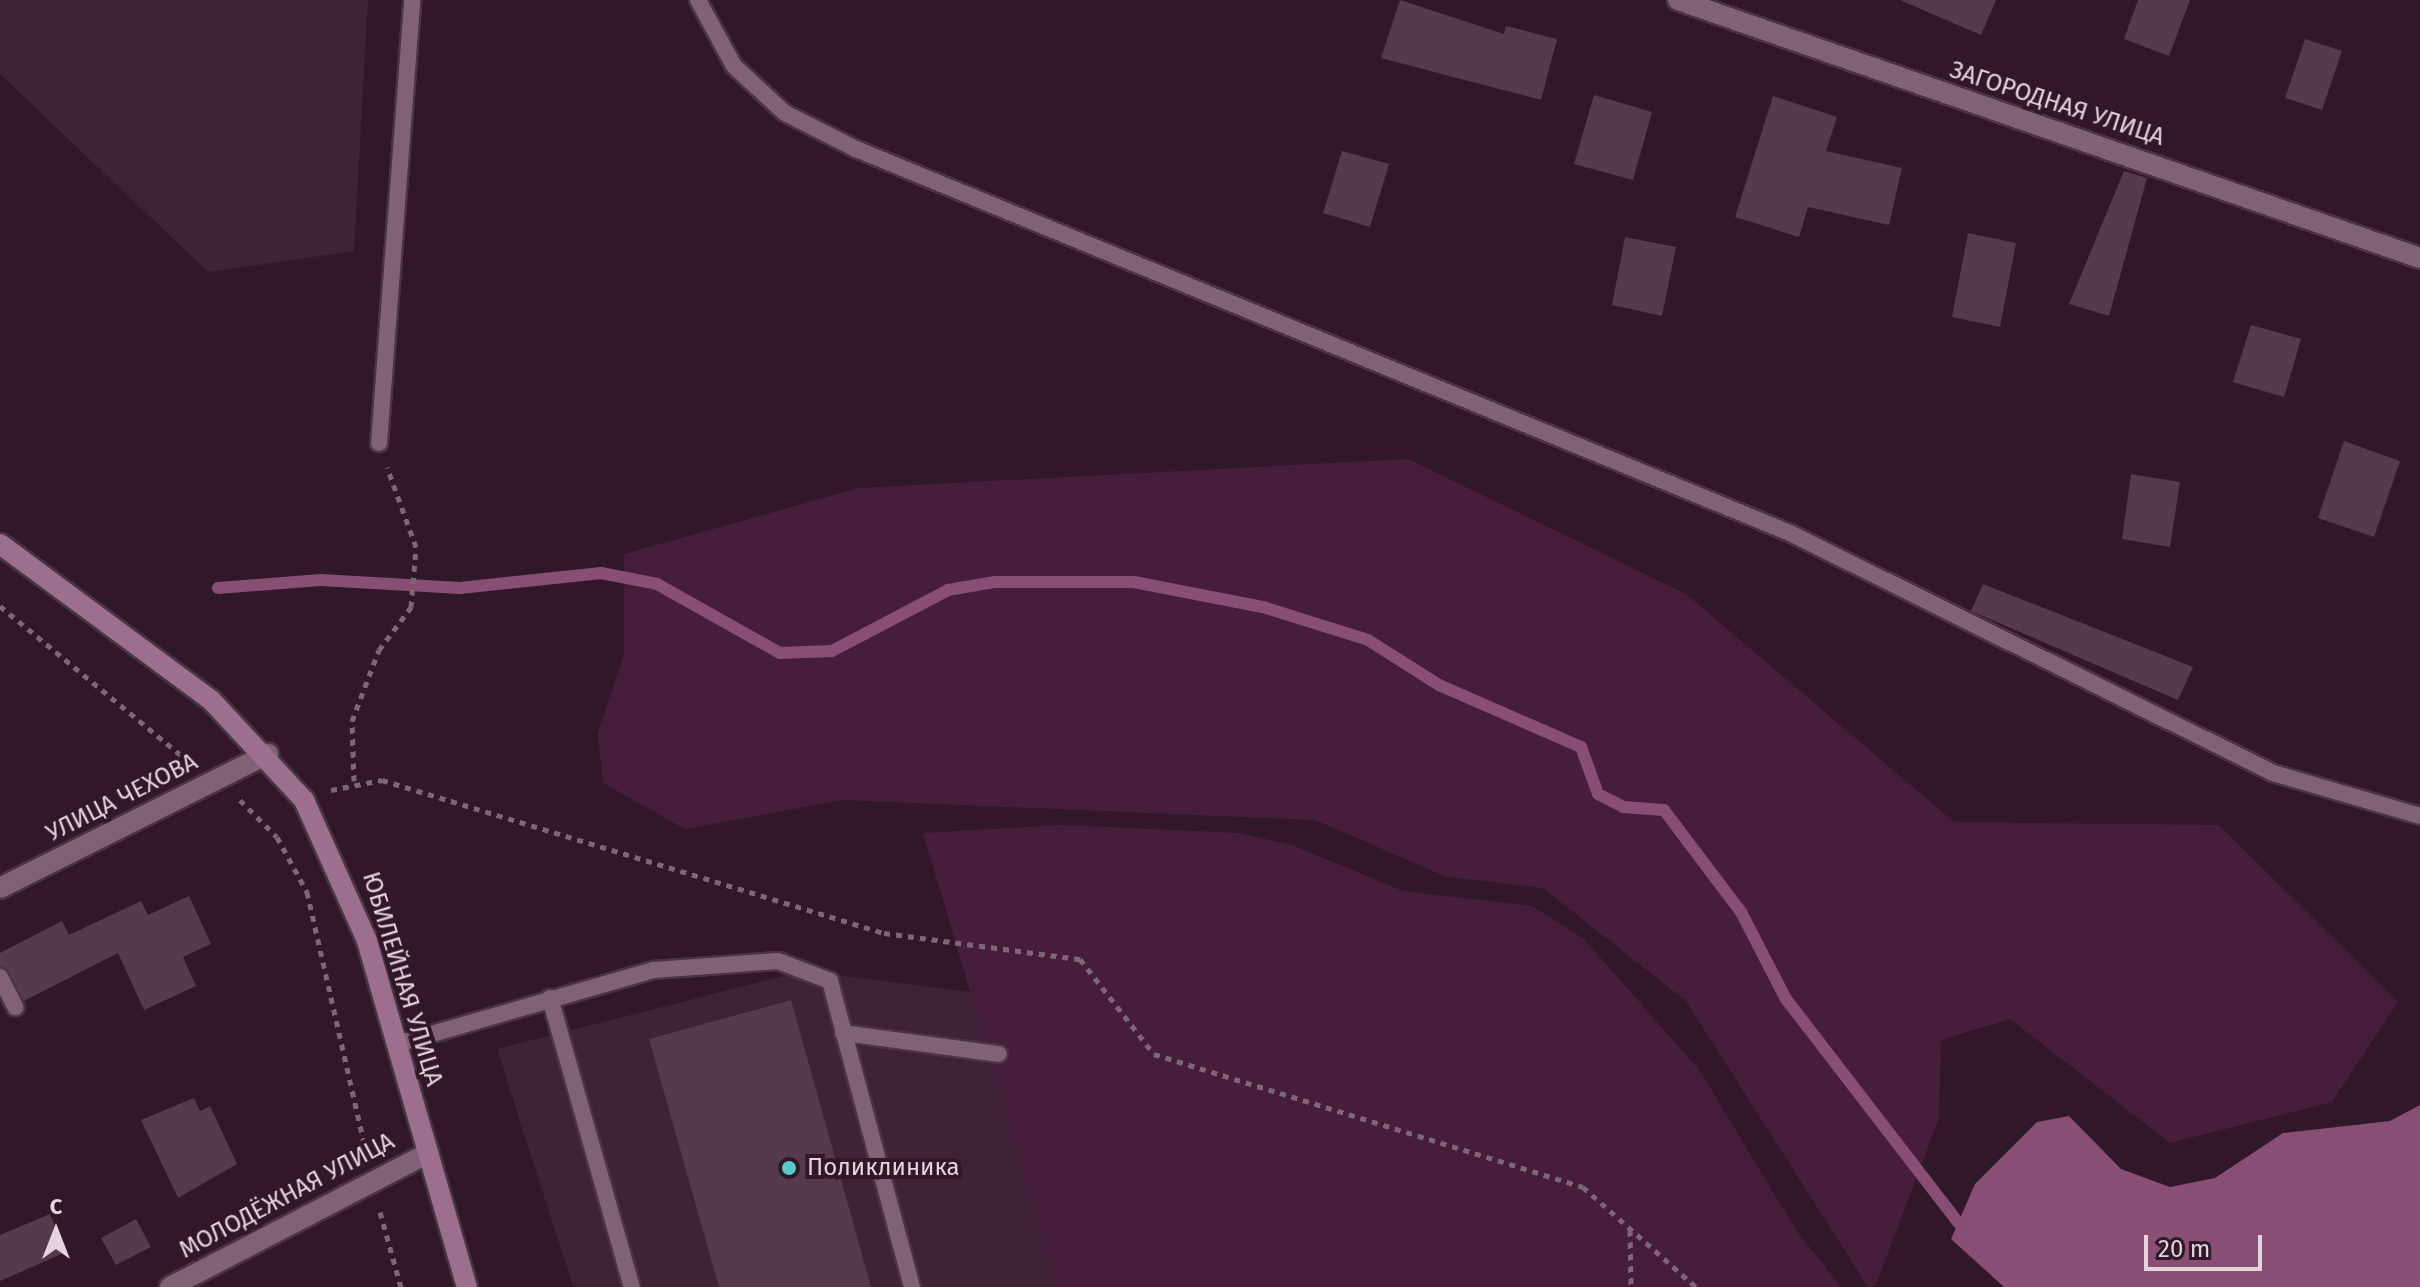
<!DOCTYPE html>
<meta charset="utf-8">
<style>
body{margin:0}
#map{position:relative;width:2420px;height:1287px;overflow:hidden;background:#301828;font-family:"Fira Sans",sans-serif}
div>[style]{position:absolute}
[style*='--x']{left:calc(var(--x)*1px);top:calc(var(--y)*1px);width:calc(var(--w)*1px);rotate:calc(var(--a)*1deg)}
.built>*{inset:0;background:#402236}
.green>*{inset:0;background:#471e39}
.water>*{inset:0;background:#884e74}
.stream>*{height:12px;margin:-6px;padding:0 6px;transform-origin:6px;border-radius:6px;background:#884e74}
.building>*{inset:0;background:#553a4b}
.path>*{height:5px;margin-top:-2.5px;transform-origin:0;background:repeating-linear-gradient(90deg,#7d6775 0 6px,transparent 0 12px)}
.roads{filter:drop-shadow(2px 0 #483541) drop-shadow(-2px 0 #483541) drop-shadow(0 2px #483541) drop-shadow(0 -2px #483541)}
.lane>*{height:16px;margin:-8px;padding:0 8px;transform-origin:8px;border-radius:8px;background:#806274}
.street>*{height:20px;margin:-10px;padding:0 10px;transform-origin:10px;border-radius:10px;background:#806274}
.secondary>*{height:20px;margin:-10px;padding:0 10px;transform-origin:10px;border-radius:10px;background:#9c708c}
.dots>*{width:22px;height:22px;translate:-50% -50%;box-sizing:border-box;border:4px solid #301828;border-radius:50%}
span{translate:-50% -50%;white-space:nowrap;text-align:center;line-height:1.15;-webkit-text-stroke:8px #301828;paint-order:stroke}
.street-label{font-size:24px;color:#e5d3dd}
.poi-label{font-size:24px;color:#e5d3dd}
.left{translate:0 -50%;text-align:left}
.north{position:absolute;left:16px;top:1191px;width:80px;height:80px;-webkit-text-stroke:6px #301828;paint-order:stroke;rotate:0deg;font-size:22px;font-weight:700;line-height:32px;text-align:center;color:#e5d3dd}
.north::after{content:'';display:block;margin:auto;width:28px;height:36px;background:#e5d3dd;clip-path:polygon(50% 0,100% 100%,50% 72%,0 100%)}
.scale{position:absolute;left:2144px;top:1235px;width:118px;height:36px;box-sizing:border-box;border:4px solid #e5d3dd;border-top:0;padding-left:10px;font-size:24px;line-height:28px;white-space:nowrap;color:#e5d3dd;-webkit-text-stroke:6px #301828;paint-order:stroke}
</style>
<div id="map">
<div class="built">
<div style="clip-path:polygon(0 0,368px 0,354px 251px,208px 272px,0 74px)"></div>
<div style="clip-path:polygon(803px 971px,1002px 996px,1071px 1287px,573px 1287px,497px 1049px)"></div>
</div>
<div class="green">
<div style="clip-path:polygon(1408px 459px,1686px 594px,1954px 822px,2219px 825px,2398px 1002px,2332px 1102px,2170px 1143px,2010px 1019px,1941px 1040px,1939px 1118px,1875px 1287px,1868px 1287px,1686px 1001px,1543px 888px,1447px 877px,1315px 820px,843px 800px,685px 829px,603px 783px,598px 733px,624px 655px,624px 554px,859px 488px)"></div>
<div style="clip-path:polygon(1062px 825px,1240px 833px,1292px 845px,1403px 891px,1532px 906px,1584px 939px,1700px 1071px,1796px 1230px,1841px 1287px,1058px 1287px,923px 833px)"></div>
</div>
<div class="water">
<div style="clip-path:polygon(2420px 1105px,2420px 1287px,2004px 1287px,1951px 1239px,1975px 1184px,2037px 1122px,2069px 1116px,2121px 1169px,2170px 1187px,2215px 1178px,2283px 1133px,2390px 1121px)"></div>
</div>
<div class="stream">
<div style="--x:218;--y:588;--w:103;--a:-4.4"></div>
<div style="--x:321;--y:580;--w:139;--a:3.3"></div>
<div style="--x:460;--y:588;--w:142;--a:-6.1"></div>
<div style="--x:601;--y:573;--w:57;--a:11.1"></div>
<div style="--x:657;--y:584;--w:141;--a:29.3"></div>
<div style="--x:780;--y:653;--w:52;--a:-2.2"></div>
<div style="--x:832;--y:651;--w:131;--a:-27.7"></div>
<div style="--x:948;--y:590;--w:48;--a:-9.7"></div>
<div style="--x:995;--y:582;--w:139;--a:0"></div>
<div style="--x:1134;--y:582;--w:131;--a:11"></div>
<div style="--x:1263;--y:607;--w:110;--a:17.4"></div>
<div style="--x:1368;--y:640;--w:84;--a:32.4"></div>
<div style="--x:1439;--y:685;--w:155;--a:23.6"></div>
<div style="--x:1581;--y:747;--w:50;--a:70.1"></div>
<div style="--x:1598;--y:794;--w:28;--a:27"></div>
<div style="--x:1623;--y:807;--w:41;--a:4.2"></div>
<div style="--x:1664;--y:810;--w:128;--a:53"></div>
<div style="--x:1741;--y:912;--w:98;--a:62.7"></div>
<div style="--x:1786;--y:999;--w:282;--a:52.4"></div>
</div>
<div class="building">
<div style="clip-path:polygon(1400px 0,1504px 34px,1506px 26px,1557px 39px,1541px 100px,1381px 58px)"></div>
<div style="clip-path:polygon(1900px 0,1996px 0,1981px 35px)"></div>
<div style="clip-path:polygon(2138px 0,2190px 0,2169px 56px,2124px 39px)"></div>
<div style="clip-path:polygon(2305px 39px,2342px 51px,2322px 110px,2285px 98px)"></div>
<div style="clip-path:polygon(1594px 95px,1652px 112px,1633px 180px,1574px 164px)"></div>
<div style="clip-path:polygon(1773px 96px,1837px 117px,1826px 151px,1902px 168px,1889px 225px,1808px 207px,1799px 237px,1735px 217px)"></div>
<div style="clip-path:polygon(1342px 151px,1389px 164px,1370px 227px,1323px 213px)"></div>
<div style="clip-path:polygon(2124px 171px,2147px 178px,2109px 316px,2069px 304px)"></div>
<div style="clip-path:polygon(1968px 233px,2016px 243px,2000px 327px,1952px 317px)"></div>
<div style="clip-path:polygon(1625px 237px,1676px 247px,1662px 316px,1612px 305px)"></div>
<div style="clip-path:polygon(2251px 325px,2301px 339px,2284px 397px,2233px 382px)"></div>
<div style="clip-path:polygon(2344px 441px,2400px 461px,2374px 537px,2318px 518px)"></div>
<div style="clip-path:polygon(2131px 474px,2180px 482px,2170px 547px,2122px 539px)"></div>
<div style="clip-path:polygon(1983px 584px,2193px 667px,2178px 700px,1971px 611px)"></div>
<div style="clip-path:polygon(189px 896px,211px 944px,183px 957px,196px 986px,144px 1010px,118px 953px,24px 1001px,0 966px,0 953px,62px 921px,69px 935px,141px 901px,148px 915px)"></div>
<div style="clip-path:polygon(791px 1000px,871px 1287px,719px 1287px,649px 1039px)"></div>
<div style="clip-path:polygon(194px 1098px,200px 1111px,210px 1106px,237px 1164px,178px 1198px,141px 1120px)"></div>
<div style="clip-path:polygon(50px 1214px,66px 1252px,0 1281px,0 1235px)"></div>
<div style="clip-path:polygon(136px 1219px,151px 1247px,116px 1265px,101px 1238px)"></div>
</div>
<div class="path">
<div style="--x:0;--y:606;--w:242;--a:39.5"></div>
<div style="--x:354;--y:781;--w:60;--a:-91.9"></div>
<div style="--x:352;--y:721;--w:76;--a:-69.2"></div>
<div style="--x:379;--y:650;--w:54;--a:-53.3"></div>
<div style="--x:411;--y:607;--w:60;--a:-85.2"></div>
<div style="--x:416;--y:547;--w:85;--a:-109.9"></div>
<div style="--x:331;--y:790;--w:52;--a:-11.1"></div>
<div style="--x:382;--y:780;--w:525;--a:16.95"></div>
<div style="--x:884;--y:933;--w:198;--a:7.6"></div>
<div style="--x:1080;--y:959;--w:120;--a:52.1"></div>
<div style="--x:1154;--y:1054;--w:449;--a:17.2"></div>
<div style="--x:1583;--y:1187;--w:151;--a:41.5"></div>
<div style="--x:240;--y:800;--w:52;--a:45"></div>
<div style="--x:277;--y:837;--w:63;--a:61.4"></div>
<div style="--x:307;--y:892;--w:267;--a:77.2"></div>
<div style="--x:380;--y:1212;--w:78;--a:74.4"></div>
<div style="--x:1630;--y:1230;--w:57;--a:89"></div>
</div>
<div class="roads">
<div class="lane">
<div style="--x:698;--y:0;--w:75;--a:61.4"></div>
<div style="--x:734;--y:66;--w:69;--a:42.7"></div>
<div style="--x:785;--y:113;--w:80;--a:26.9"></div>
<div style="--x:856;--y:149;--w:1010;--a:22.35"></div>
<div style="--x:1790;--y:533;--w:539;--a:26.42"></div>
<div style="--x:2273;--y:773;--w:153;--a:16.3"></div>
<div style="--x:379;--y:443;--w:444;--a:-85.7"></div>
<div style="--x:0;--y:977;--w:34;--a:63"></div>
<div style="--x:550;--y:998;--w:300;--a:74.2"></div>
<div style="--x:843;--y:1033;--w:157;--a:7.7"></div>
<div style="--x:397;--y:1044;--w:267;--a:-16.1"></div>
<div style="--x:654;--y:970;--w:124;--a:-4.2"></div>
<div style="--x:778;--y:961;--w:56;--a:21"></div>
<div style="--x:830;--y:981;--w:317;--a:75"></div>
</div>
<div class="street">
<div style="--x:1678;--y:0;--w:786;--a:19.17"></div>
<div style="--x:0;--y:888;--w:300;--a:-26.6"></div>
<div style="--x:170;--y:1287;--w:291;--a:-27.4"></div>
</div>
<div class="secondary">
<div style="--x:0;--y:544;--w:262;--a:36.5"></div>
<div style="--x:211;--y:700;--w:137;--a:47.1"></div>
<div style="--x:304;--y:800;--w:154;--a:65.9"></div>
<div style="--x:367;--y:941;--w:360;--a:73.9"></div>
</div>
</div>
<div class="dots">
<div style="left:789px;top:1168px;background:#54cdc8"></div>
</div>
<div class="street-label">
<span style="left:2057px;top:104px;rotate:18deg">ЗАГОРОДНАЯ УЛИЦА</span>
<span style="left:122px;top:798px;rotate:-27deg">УЛИЦА ЧЕХОВА</span>
<span style="left:402px;top:979px;rotate:73deg">ЮБИЛЕЙНАЯ УЛИЦА</span>
<span style="left:287px;top:1196px;rotate:-28deg">МОЛОДЁЖНАЯ УЛИЦА</span>
</div>
<div class="poi-label">
<span class="left" style="left:807px;top:1168px">Поликлиника</span>
</div>
<div class="north">С</div>
<div class="scale">20 m</div>
</div>
